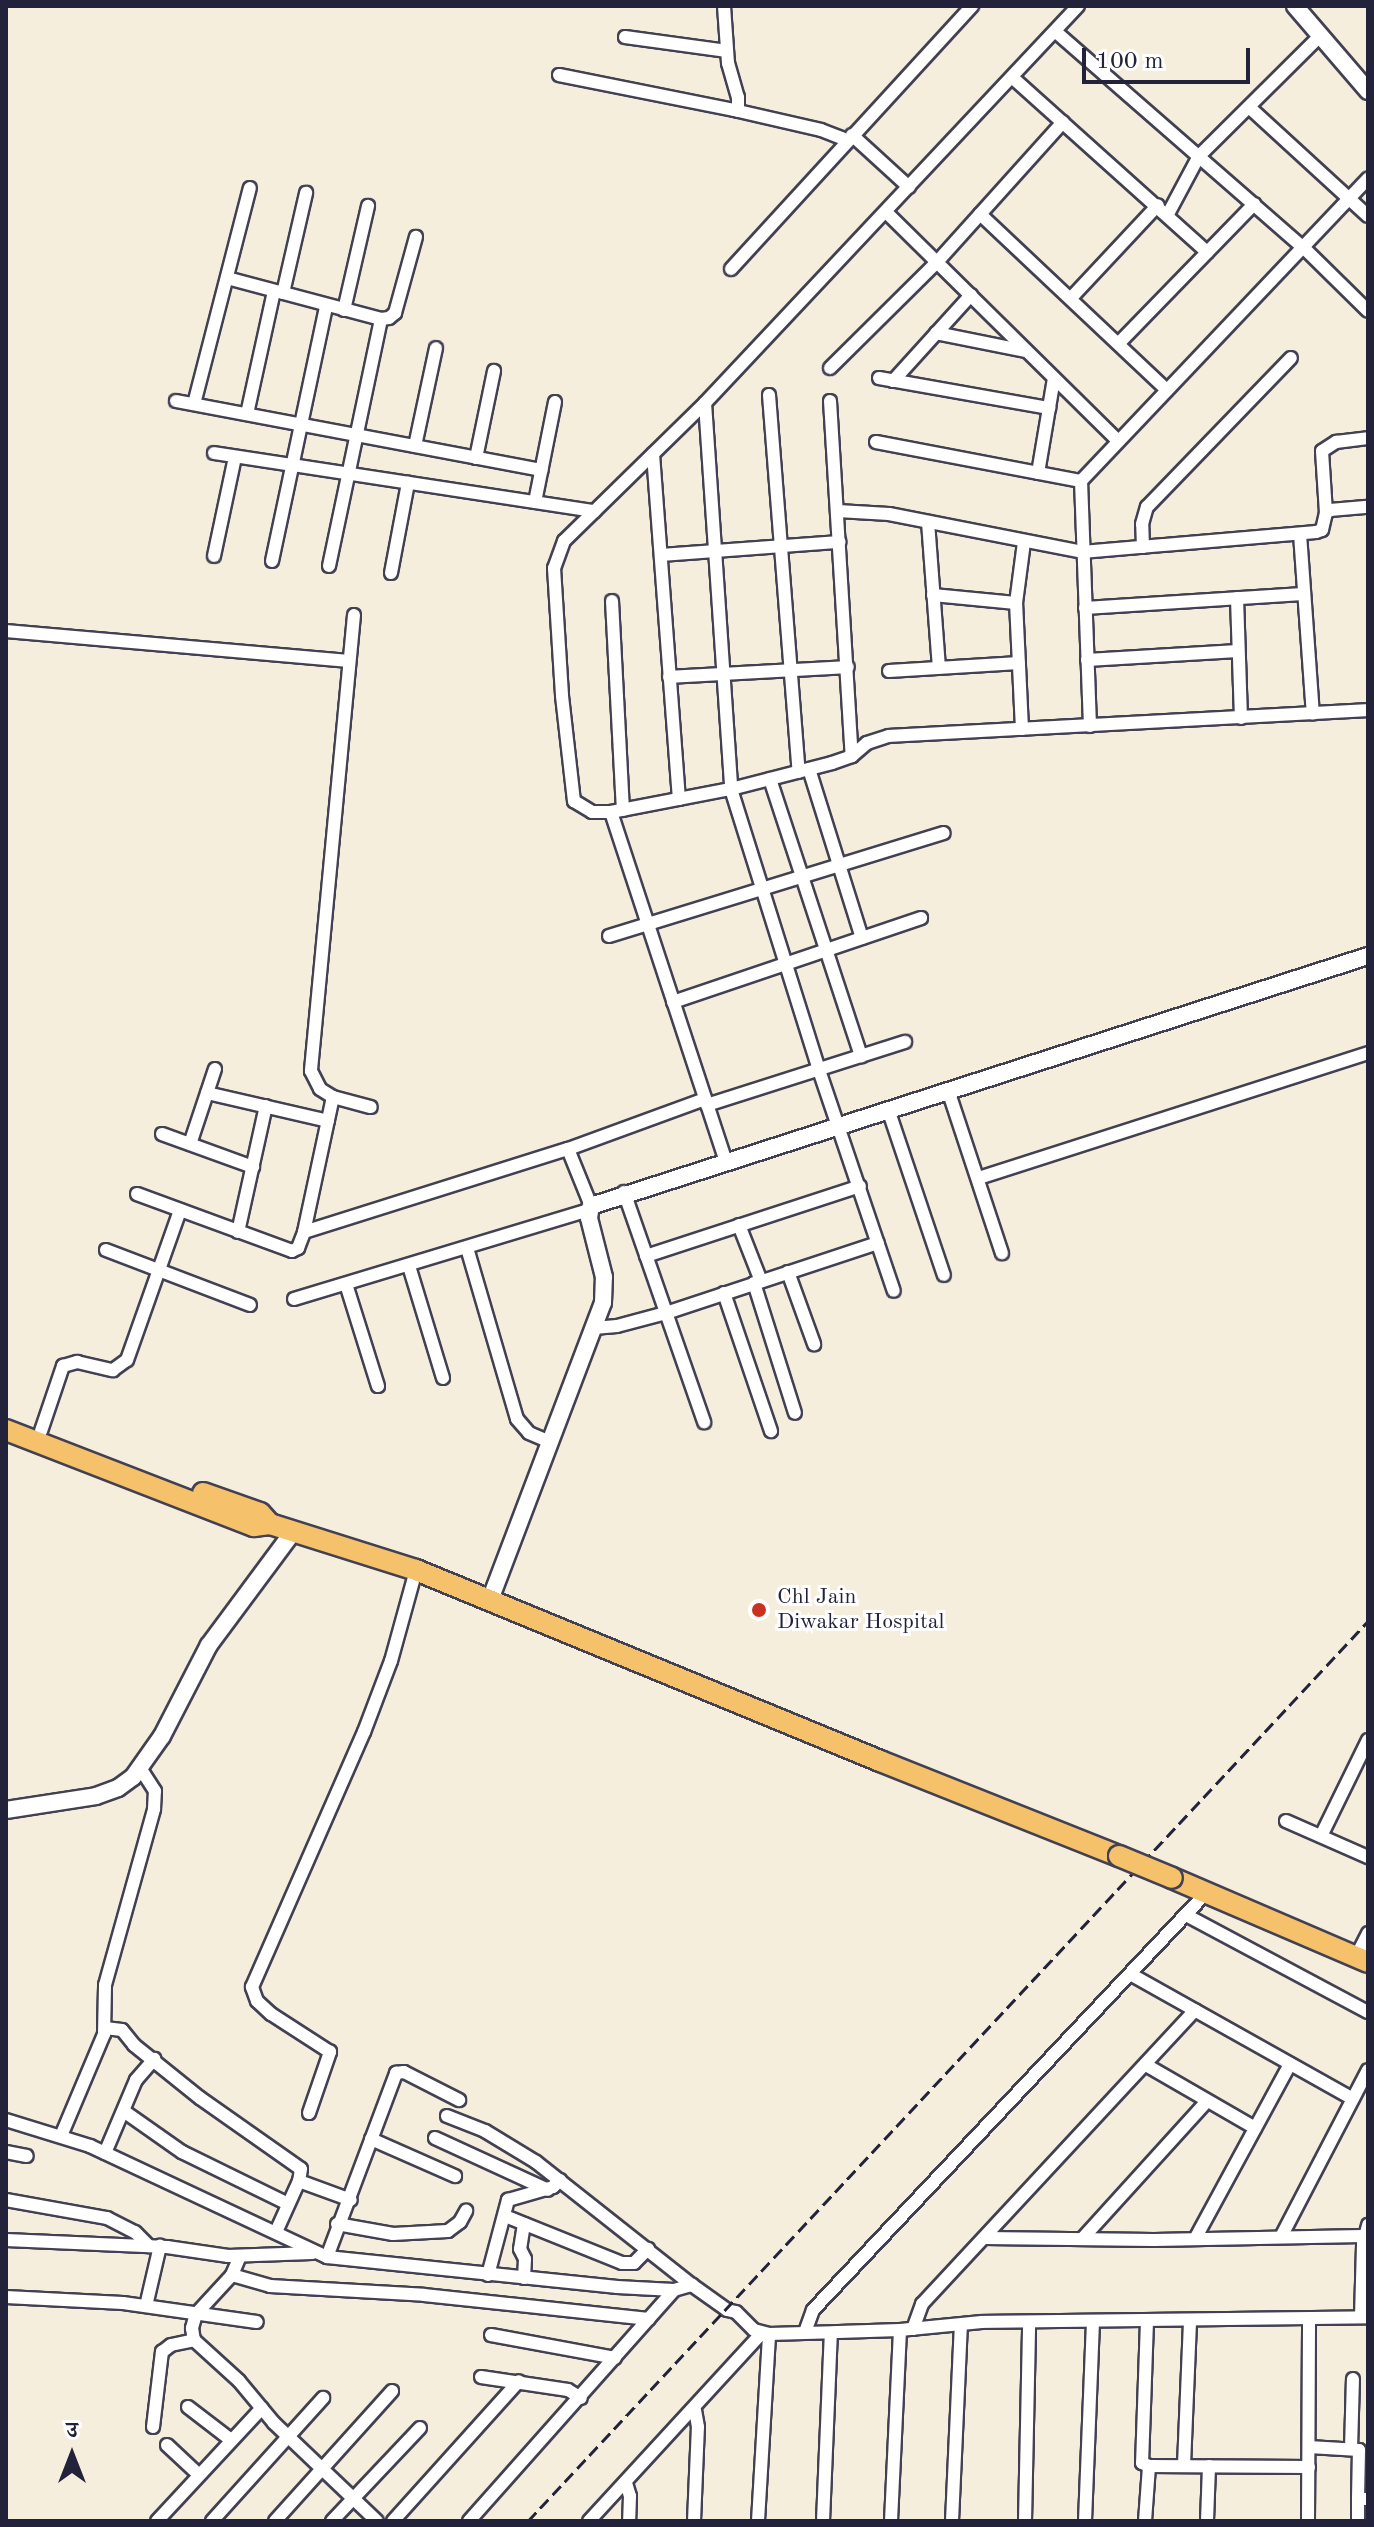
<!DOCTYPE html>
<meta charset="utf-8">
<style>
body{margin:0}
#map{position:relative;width:1374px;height:2527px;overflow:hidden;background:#f6eedc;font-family:"Old Standard TT","Noto Serif Devanagari",serif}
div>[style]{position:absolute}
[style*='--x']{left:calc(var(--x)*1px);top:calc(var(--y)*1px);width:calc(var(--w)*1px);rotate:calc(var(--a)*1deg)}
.roads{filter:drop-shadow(2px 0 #424153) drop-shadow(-2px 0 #424153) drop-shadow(0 2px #424153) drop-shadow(0 -2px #424153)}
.minor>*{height:12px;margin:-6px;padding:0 6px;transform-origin:6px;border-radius:6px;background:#fff}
.tertiary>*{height:16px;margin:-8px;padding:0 8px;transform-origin:8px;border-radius:8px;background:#fff}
.primary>*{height:20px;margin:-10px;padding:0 10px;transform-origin:10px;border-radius:10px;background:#f5c16b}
.rail>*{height:3px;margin-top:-1.5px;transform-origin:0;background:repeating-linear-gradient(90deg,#22223b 0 12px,transparent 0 18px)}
.bridges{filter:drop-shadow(2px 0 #424153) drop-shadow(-2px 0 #424153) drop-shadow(0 2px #424153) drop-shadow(0 -2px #424153)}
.primary-bridge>*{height:20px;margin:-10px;padding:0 10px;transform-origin:10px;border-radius:10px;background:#f5c16b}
.dots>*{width:22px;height:22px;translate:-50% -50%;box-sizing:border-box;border:4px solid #fff;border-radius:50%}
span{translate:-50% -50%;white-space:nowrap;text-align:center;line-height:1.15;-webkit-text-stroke:6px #fff;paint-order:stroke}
.poi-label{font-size:22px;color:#22223b}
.left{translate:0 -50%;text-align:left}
.frame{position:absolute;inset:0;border:8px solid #22223b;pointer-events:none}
.north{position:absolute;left:32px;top:2415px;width:80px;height:80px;-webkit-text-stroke:6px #fff;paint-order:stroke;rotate:0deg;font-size:22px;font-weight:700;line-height:32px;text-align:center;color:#22223b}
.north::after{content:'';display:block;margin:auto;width:28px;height:36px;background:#22223b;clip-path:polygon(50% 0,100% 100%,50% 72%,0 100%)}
.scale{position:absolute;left:1082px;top:48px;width:168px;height:36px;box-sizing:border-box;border:4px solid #22223b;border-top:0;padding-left:10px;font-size:24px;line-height:28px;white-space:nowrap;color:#22223b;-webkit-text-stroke:6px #fff;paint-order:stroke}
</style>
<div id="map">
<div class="roads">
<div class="minor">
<div style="--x:724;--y:6;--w:57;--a:86"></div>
<div style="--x:728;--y:63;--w:35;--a:74"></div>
<div style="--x:738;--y:97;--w:14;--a:90"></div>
<div style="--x:1078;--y:6;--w:545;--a:133.21"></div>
<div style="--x:705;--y:403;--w:197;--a:135.6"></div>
<div style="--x:564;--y:541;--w:29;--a:110"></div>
<div style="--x:554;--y:568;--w:128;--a:86.4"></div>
<div style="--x:562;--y:696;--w:106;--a:83.5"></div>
<div style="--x:574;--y:801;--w:21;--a:31"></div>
<div style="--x:592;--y:812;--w:19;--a:0"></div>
<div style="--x:611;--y:812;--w:122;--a:-10.9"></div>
<div style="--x:731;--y:789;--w:104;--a:-14.4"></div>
<div style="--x:832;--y:763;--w:21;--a:-19"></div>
<div style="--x:852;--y:756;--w:20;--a:-41"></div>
<div style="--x:867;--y:743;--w:23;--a:-18"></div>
<div style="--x:889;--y:736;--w:480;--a:-3.1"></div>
<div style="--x:1056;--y:32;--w:330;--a:41.1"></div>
<div style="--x:1305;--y:249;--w:88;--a:44.5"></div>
<div style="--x:625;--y:37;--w:103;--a:7.8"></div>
<div style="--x:559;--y:75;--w:178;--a:11.3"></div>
<div style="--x:734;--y:110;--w:89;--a:12.9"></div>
<div style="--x:821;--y:130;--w:28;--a:21"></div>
<div style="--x:1013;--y:78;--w:261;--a:41.9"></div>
<div style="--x:1249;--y:107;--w:161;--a:42.5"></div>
<div style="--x:852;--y:135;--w:77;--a:42.4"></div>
<div style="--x:886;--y:212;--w:325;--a:44.6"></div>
<div style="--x:980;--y:214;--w:257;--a:43.3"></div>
<div style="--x:1168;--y:214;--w:66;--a:-61.9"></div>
<div style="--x:1199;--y:156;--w:170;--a:-44.8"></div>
<div style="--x:731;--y:269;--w:357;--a:-47.5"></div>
<div style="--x:227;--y:278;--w:159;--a:14.9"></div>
<div style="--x:381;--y:319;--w:8;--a:-7"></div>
<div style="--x:389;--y:318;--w:8;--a:-40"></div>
<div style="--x:395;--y:313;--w:79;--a:-74.6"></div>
<div style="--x:283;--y:293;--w:103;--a:-77"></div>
<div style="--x:1071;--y:298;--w:127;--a:-46.9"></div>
<div style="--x:344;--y:310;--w:107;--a:-77"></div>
<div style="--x:936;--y:333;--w:92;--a:11.3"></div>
<div style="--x:1119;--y:343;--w:194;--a:-45.8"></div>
<div style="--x:830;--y:368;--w:151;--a:-44.7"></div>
<div style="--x:937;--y:262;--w:188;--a:-48"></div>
<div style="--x:879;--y:378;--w:173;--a:10"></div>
<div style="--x:893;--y:381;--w:116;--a:-47.8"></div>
<div style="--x:769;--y:395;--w:378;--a:85.5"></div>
<div style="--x:176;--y:401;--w:372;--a:10.7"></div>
<div style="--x:830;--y:401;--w:356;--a:86.5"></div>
<div style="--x:705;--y:403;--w:387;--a:86.1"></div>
<div style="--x:731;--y:789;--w:294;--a:72.6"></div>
<div style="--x:819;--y:1070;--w:233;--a:71.3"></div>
<div style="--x:194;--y:404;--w:223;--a:-75.5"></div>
<div style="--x:247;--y:414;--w:126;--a:-77.6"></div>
<div style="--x:876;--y:442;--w:209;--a:10.8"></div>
<div style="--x:415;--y:446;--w:100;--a:-77.9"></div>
<div style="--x:214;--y:453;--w:385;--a:8.7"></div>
<div style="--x:653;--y:454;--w:346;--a:85.7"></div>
<div style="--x:476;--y:458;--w:89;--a:-78.3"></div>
<div style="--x:1038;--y:473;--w:96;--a:-80.4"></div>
<div style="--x:535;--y:502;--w:102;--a:-78.7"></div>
<div style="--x:838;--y:511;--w:51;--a:3.4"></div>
<div style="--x:889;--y:514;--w:197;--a:11.1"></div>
<div style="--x:1082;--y:552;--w:235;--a:-4.9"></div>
<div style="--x:1316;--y:532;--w:6;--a:-18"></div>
<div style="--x:1322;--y:530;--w:17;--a:-77"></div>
<div style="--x:1326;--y:513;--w:5;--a:-37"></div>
<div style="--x:1330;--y:510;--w:38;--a:-5"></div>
<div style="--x:1326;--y:513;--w:62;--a:-93.7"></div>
<div style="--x:1322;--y:451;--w:17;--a:-33"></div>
<div style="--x:1336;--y:442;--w:32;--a:-7"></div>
<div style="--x:928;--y:522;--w:146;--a:85.7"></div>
<div style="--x:1300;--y:534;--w:180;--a:85.9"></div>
<div style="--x:1143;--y:547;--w:23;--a:-92"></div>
<div style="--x:1142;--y:524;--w:18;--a:-74"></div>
<div style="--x:1147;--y:507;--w:207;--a:-46"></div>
<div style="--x:661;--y:555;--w:179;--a:-4.2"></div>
<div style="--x:214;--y:556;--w:101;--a:-78"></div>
<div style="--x:272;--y:561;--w:261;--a:-78"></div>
<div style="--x:329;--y:566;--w:252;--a:-78.1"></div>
<div style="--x:391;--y:573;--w:92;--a:-79.3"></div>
<div style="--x:933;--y:595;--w:83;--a:5.5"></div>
<div style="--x:1237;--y:598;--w:120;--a:88.1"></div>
<div style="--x:612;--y:601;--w:209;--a:87"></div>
<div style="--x:1085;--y:608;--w:218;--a:-3.7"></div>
<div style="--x:354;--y:615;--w:458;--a:95.4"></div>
<div style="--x:311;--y:1071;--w:20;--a:63"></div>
<div style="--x:320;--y:1089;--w:15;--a:32"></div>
<div style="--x:333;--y:1097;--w:39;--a:15"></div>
<div style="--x:6;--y:631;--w:344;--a:5"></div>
<div style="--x:1087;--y:660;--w:151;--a:-3.4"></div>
<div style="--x:889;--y:671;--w:130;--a:-3.5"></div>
<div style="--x:669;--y:677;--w:179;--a:-3.2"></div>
<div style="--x:1090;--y:726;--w:245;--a:-92.1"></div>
<div style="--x:1081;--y:481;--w:417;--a:-46.5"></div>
<div style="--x:1022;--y:729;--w:126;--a:-92.7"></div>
<div style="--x:1016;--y:603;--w:62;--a:-82.5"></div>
<div style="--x:809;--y:769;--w:177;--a:72.6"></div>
<div style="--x:770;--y:779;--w:292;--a:71.8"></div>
<div style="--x:611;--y:812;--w:367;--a:71.8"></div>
<div style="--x:609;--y:936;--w:350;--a:-17.1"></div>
<div style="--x:673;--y:1002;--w:262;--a:-18.7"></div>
<div style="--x:948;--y:1090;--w:172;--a:71.7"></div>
<div style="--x:207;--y:1093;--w:124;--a:13"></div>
<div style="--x:707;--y:1105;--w:208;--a:-17.7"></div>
<div style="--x:888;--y:1109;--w:175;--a:71.4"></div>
<div style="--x:162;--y:1134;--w:97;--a:19.9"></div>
<div style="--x:190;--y:1144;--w:79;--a:-71.6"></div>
<div style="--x:568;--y:1149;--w:61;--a:68"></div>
<div style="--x:979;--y:1178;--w:409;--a:-17.8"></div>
<div style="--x:624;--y:1192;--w:244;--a:70.8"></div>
<div style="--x:137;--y:1194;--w:165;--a:20.2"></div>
<div style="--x:292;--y:1251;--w:7;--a:-27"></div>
<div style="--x:298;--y:1248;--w:17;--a:-69"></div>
<div style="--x:304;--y:1232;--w:138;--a:-77.9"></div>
<div style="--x:739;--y:1225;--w:60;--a:68.6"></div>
<div style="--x:238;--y:1232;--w:129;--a:-77.5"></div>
<div style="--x:304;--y:1232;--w:277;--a:-17.5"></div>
<div style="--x:568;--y:1149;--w:146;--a:-20.1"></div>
<div style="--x:467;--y:1248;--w:178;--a:73.7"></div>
<div style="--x:517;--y:1419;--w:18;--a:49"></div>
<div style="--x:529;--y:1433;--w:23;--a:23"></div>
<div style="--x:106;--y:1250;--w:154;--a:20.9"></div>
<div style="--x:646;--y:1256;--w:225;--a:-18.1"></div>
<div style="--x:409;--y:1266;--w:117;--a:73.1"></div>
<div style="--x:788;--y:1272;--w:77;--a:70.1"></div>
<div style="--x:754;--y:1283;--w:136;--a:72.5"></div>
<div style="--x:346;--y:1284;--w:107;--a:72.6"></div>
<div style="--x:724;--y:1293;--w:146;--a:71.2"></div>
<div style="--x:294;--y:1299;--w:307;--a:-16.8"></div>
<div style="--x:594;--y:1328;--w:23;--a:-5"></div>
<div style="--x:617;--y:1326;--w:51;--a:-14.9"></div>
<div style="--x:666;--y:1313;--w:223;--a:-18.3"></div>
<div style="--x:41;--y:1431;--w:69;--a:-71.3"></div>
<div style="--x:63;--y:1366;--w:15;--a:-16"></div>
<div style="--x:77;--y:1362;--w:37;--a:13"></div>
<div style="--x:113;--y:1370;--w:17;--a:-36"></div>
<div style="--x:127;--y:1360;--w:159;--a:-70.5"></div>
<div style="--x:1286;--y:1821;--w:90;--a:23.7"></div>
<div style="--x:1321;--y:1836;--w:107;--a:-63.9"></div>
<div style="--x:1186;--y:1915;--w:206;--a:28.1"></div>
<div style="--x:1356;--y:1957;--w:27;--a:-63"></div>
<div style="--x:1132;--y:1975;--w:253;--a:29.3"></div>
<div style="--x:105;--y:2028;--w:17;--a:7"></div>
<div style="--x:122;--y:2030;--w:19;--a:51"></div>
<div style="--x:134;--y:2045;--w:85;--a:38.8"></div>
<div style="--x:200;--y:2098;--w:123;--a:35.1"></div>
<div style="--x:301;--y:2169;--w:12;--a:99"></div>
<div style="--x:299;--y:2181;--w:56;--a:114.3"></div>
<div style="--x:1146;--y:2065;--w:126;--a:30"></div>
<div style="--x:125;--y:2112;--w:70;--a:35.1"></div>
<div style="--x:182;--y:2152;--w:118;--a:26.1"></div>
<div style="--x:309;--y:2113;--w:65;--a:-71"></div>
<div style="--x:330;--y:2052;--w:70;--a:-147.2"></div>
<div style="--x:271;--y:2014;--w:19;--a:-137"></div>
<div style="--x:257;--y:2001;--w:15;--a:-110"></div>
<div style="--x:252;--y:1987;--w:279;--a:-66.3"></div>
<div style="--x:364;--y:1732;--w:76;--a:-69.2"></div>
<div style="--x:391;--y:1661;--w:94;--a:-74.6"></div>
<div style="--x:447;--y:2116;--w:41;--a:21.5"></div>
<div style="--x:485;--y:2131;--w:60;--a:31.3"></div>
<div style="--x:536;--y:2162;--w:199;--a:38.3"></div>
<div style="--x:6;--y:2120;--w:88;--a:17.2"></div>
<div style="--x:90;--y:2146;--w:262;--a:25.1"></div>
<div style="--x:327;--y:2257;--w:292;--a:5.9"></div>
<div style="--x:617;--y:2287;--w:57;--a:3"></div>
<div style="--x:674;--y:2290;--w:19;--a:-16"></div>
<div style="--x:692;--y:2285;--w:43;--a:35.5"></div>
<div style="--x:727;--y:2310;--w:9;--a:13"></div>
<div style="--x:736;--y:2312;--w:25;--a:45"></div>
<div style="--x:754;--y:2330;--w:16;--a:15"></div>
<div style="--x:769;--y:2334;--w:131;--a:-1.7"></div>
<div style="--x:900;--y:2330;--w:82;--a:-5.6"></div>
<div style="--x:982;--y:2322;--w:386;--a:-0.7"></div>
<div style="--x:61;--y:2136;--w:111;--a:-67.1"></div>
<div style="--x:104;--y:2034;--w:49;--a:-88.8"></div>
<div style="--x:105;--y:1985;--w:183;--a:-74.4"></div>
<div style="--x:154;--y:1809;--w:18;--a:-87"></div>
<div style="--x:155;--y:1791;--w:27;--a:-123"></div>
<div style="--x:435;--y:2138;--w:124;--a:24.7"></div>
<div style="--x:371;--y:2139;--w:92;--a:23.8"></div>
<div style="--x:6;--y:2152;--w:21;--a:11"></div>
<div style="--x:105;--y:2153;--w:79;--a:-67"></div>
<div style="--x:136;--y:2080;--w:28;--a:-49"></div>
<div style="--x:299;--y:2181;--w:55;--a:20.1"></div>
<div style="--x:6;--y:2200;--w:103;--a:10.1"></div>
<div style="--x:107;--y:2218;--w:31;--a:27"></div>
<div style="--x:135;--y:2232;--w:20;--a:45"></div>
<div style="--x:505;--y:2216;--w:126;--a:21.9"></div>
<div style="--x:622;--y:2263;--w:12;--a:0"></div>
<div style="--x:634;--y:2263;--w:20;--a:-45"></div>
<div style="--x:337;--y:2224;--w:57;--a:10.1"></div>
<div style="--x:393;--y:2234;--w:55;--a:-3.1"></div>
<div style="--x:448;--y:2231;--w:15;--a:-37"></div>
<div style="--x:460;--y:2222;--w:13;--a:-61"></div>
<div style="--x:524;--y:2224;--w:25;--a:99"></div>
<div style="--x:520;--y:2249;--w:11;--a:63"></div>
<div style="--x:525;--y:2259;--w:19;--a:93"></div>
<div style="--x:1281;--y:2237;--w:188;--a:-62.5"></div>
<div style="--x:985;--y:2238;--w:169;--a:0.7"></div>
<div style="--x:1154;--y:2240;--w:209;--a:-1.1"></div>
<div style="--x:1082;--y:2239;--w:186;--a:-47.8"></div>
<div style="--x:1195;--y:2239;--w:199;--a:-61.5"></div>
<div style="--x:6;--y:2240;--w:161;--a:2.5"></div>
<div style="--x:167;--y:2247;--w:62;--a:8.4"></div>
<div style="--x:228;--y:2256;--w:84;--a:-2"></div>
<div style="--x:240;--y:2256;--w:21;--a:113"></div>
<div style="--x:232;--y:2275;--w:53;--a:132.7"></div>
<div style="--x:196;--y:2314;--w:15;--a:106"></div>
<div style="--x:192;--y:2328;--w:12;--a:81"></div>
<div style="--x:194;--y:2340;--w:61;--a:42.3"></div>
<div style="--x:239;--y:2381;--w:55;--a:50.2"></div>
<div style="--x:274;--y:2423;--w:142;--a:43.6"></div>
<div style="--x:327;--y:2257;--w:197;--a:-69.4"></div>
<div style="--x:396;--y:2073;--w:8;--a:-7"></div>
<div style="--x:404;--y:2072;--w:62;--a:27"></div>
<div style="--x:232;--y:2275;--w:40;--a:16"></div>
<div style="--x:270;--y:2286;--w:154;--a:3.3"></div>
<div style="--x:424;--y:2295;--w:226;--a:6.1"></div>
<div style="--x:488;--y:2275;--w:78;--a:-75.1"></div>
<div style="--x:508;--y:2200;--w:47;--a:-16.1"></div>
<div style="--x:553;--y:2187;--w:10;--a:-45"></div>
<div style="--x:6;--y:2297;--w:117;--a:2.9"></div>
<div style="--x:123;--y:2303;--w:135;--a:8.1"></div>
<div style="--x:146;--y:2306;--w:62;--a:-76.9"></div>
<div style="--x:1361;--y:2317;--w:73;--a:-88.4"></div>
<div style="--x:1363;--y:2244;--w:20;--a:-75"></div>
<div style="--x:1147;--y:2321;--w:142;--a:92"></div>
<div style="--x:1142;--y:2463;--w:8;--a:23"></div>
<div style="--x:1149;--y:2466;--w:160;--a:0.4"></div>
<div style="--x:913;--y:2329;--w:27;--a:-70"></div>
<div style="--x:922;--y:2304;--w:401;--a:-47.1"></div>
<div style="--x:805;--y:2332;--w:23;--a:-70"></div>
<div style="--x:813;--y:2310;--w:573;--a:-46.7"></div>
<div style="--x:491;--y:2335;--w:126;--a:10.5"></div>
<div style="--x:481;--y:2377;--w:88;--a:8.5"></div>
<div style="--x:568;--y:2390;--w:15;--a:32"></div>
<div style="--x:188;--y:2407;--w:54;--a:37.5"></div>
<div style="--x:153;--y:2427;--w:76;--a:-83.2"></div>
<div style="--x:162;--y:2352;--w:11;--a:-38"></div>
<div style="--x:171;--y:2345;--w:24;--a:-12"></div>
<div style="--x:167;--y:2445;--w:42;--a:43.1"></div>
<div style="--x:1309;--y:2447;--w:50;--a:3.4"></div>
<div style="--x:1359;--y:2450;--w:49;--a:91.2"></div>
<div style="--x:1351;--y:2449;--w:70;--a:-88.4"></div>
<div style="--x:1184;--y:2465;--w:145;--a:-87.6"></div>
<div style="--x:626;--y:2483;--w:14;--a:73"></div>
<div style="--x:630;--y:2496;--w:25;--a:92"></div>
<div style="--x:157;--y:2521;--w:154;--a:-47.1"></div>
<div style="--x:212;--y:2521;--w:166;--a:-47.9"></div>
<div style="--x:275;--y:2521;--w:175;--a:-48"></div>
<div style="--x:332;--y:2521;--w:128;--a:-46.6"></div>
<div style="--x:393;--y:2521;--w:188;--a:-48"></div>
<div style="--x:469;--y:2521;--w:309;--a:-48.4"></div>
<div style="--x:589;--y:2521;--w:255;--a:-47.4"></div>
<div style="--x:694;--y:2521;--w:94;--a:-87.6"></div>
<div style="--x:698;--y:2427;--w:17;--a:-100"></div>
<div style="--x:758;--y:2521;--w:187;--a:-86.6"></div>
<div style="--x:823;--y:2521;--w:188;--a:-87.6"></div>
<div style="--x:891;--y:2521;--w:191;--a:-87.3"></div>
<div style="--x:952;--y:2521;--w:196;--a:-87.4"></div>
<div style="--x:1025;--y:2521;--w:199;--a:-88.8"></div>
<div style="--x:1085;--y:2521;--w:200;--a:-87.7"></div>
<div style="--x:1145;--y:2521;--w:55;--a:-85.8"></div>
<div style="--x:1207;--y:2521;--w:55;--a:-87.9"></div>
<div style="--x:1308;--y:2521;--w:201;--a:-89.7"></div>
<div style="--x:1358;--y:2521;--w:22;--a:-90"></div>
<div style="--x:1358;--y:2499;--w:10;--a:0"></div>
</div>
<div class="tertiary">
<div style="--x:1295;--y:6;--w:112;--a:49.3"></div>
<div style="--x:490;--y:1600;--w:318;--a:-69.2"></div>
<div style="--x:603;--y:1303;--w:26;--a:-88"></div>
<div style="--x:604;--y:1277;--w:61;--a:-104.3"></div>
<div style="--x:589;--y:1218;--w:12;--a:-81"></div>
<div style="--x:591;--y:1206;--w:816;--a:-17.84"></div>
<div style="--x:6;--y:1810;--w:91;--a:-8.8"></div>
<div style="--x:96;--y:1796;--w:23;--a:-20"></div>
<div style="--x:118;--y:1788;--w:19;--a:-36"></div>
<div style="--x:133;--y:1777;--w:50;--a:-54.7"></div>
<div style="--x:162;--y:1736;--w:102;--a:-62.7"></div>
<div style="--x:209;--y:1645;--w:141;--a:-53.4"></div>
</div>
<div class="primary">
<div style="--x:6;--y:1430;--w:266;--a:21.2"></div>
<div style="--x:254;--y:1526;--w:16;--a:-7"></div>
<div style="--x:270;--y:1524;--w:153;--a:17.5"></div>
<div style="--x:416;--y:1570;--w:502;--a:22.37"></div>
<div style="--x:880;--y:1761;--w:257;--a:21.7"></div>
<div style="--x:203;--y:1493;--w:60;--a:19.3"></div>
<div style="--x:260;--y:1513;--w:15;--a:48"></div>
<div style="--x:1172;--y:1878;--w:213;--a:23.2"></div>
</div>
</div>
<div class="rail">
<div style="--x:528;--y:2521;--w:1231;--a:-46.97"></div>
</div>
<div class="bridges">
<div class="primary-bridge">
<div style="--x:1119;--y:1856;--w:57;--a:22.5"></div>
</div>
</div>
<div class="dots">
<div style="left:759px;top:1610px;background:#c8321e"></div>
</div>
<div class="poi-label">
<span class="left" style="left:777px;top:1610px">Chl Jain<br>Diwakar Hospital</span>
</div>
<div class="frame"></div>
<div class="north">उ</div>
<div class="scale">100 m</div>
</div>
